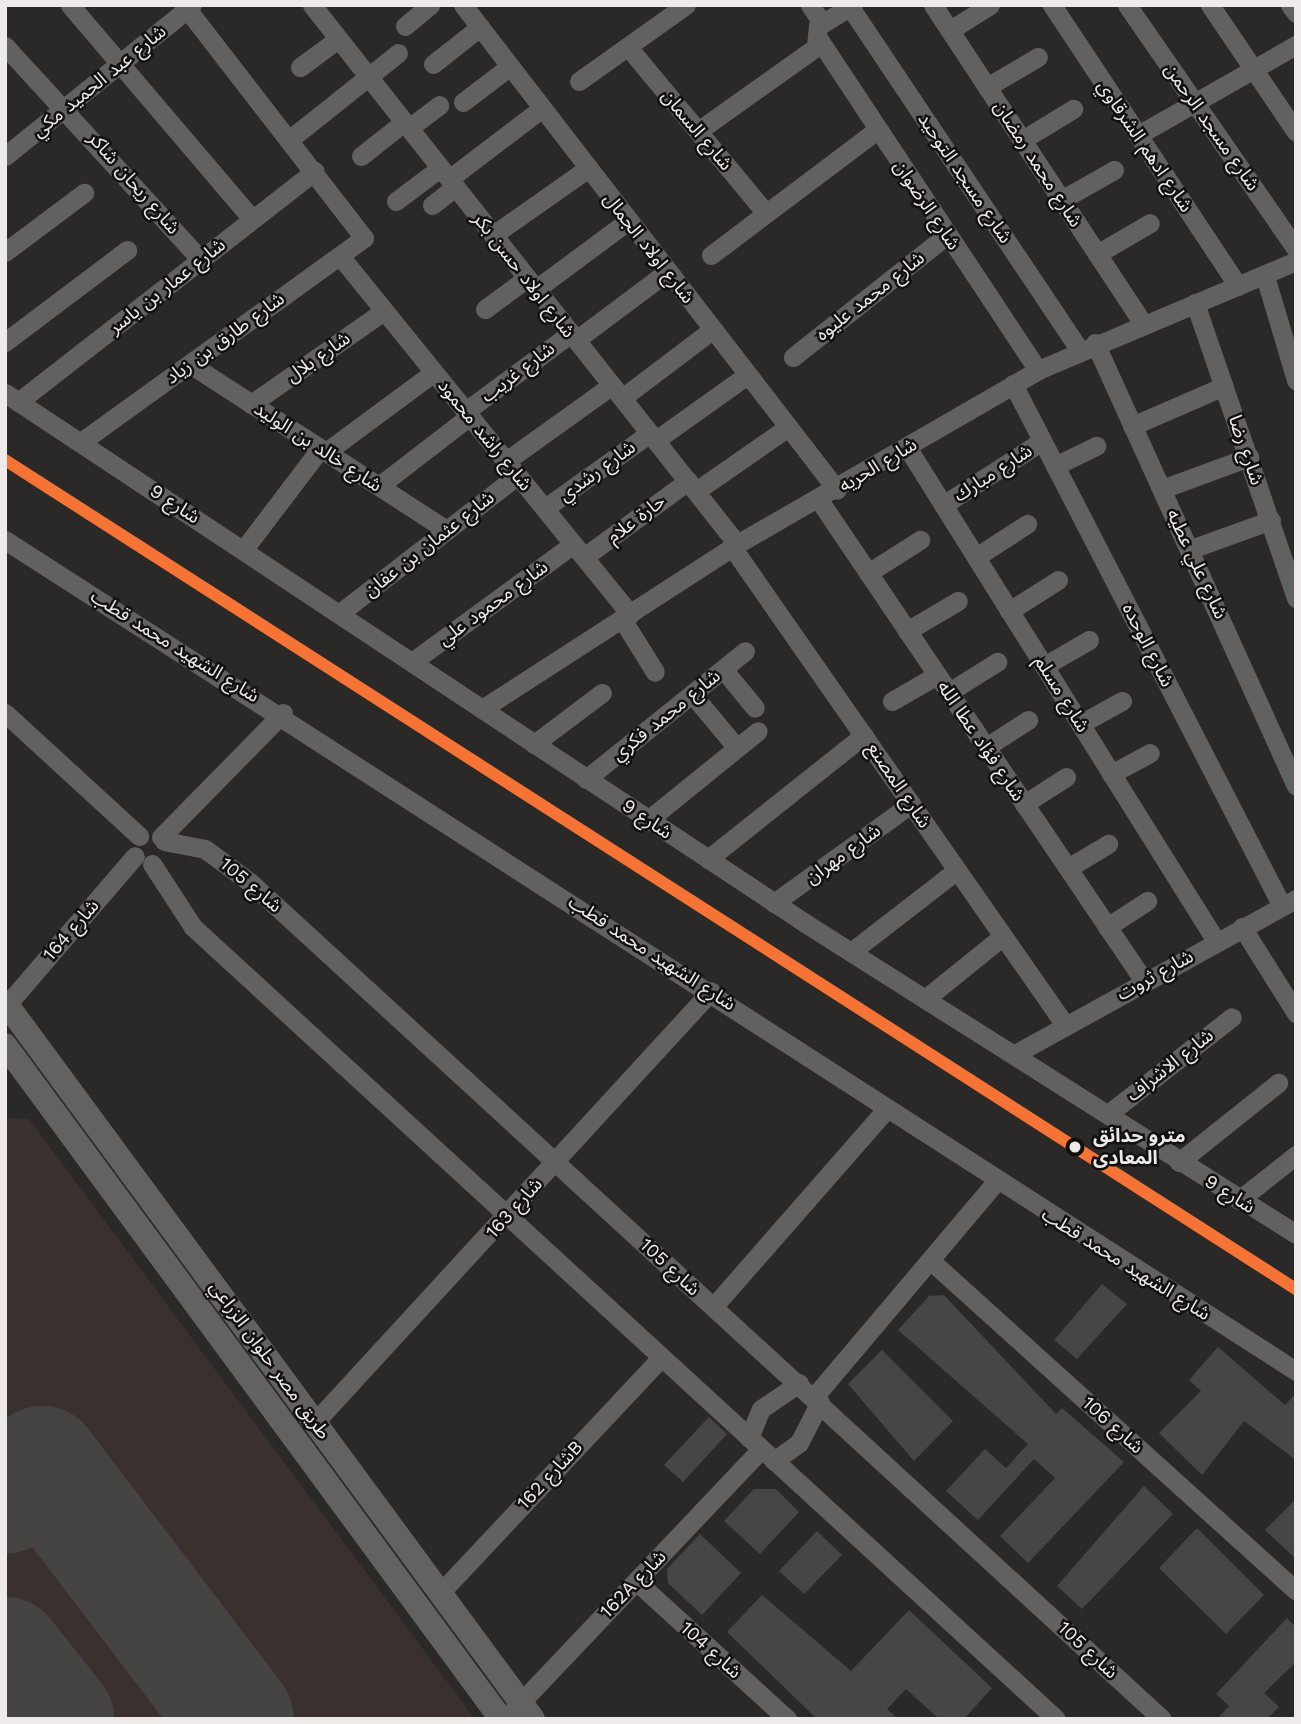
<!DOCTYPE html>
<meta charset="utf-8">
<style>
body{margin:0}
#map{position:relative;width:1301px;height:1724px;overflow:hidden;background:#2b2927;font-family:"Work Sans","Noto Sans Arabic",sans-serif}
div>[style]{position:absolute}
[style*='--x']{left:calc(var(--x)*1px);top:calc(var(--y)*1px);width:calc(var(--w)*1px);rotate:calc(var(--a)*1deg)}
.built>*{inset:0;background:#3a302e}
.runway>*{height:116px;margin:-58px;padding:0 58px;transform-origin:58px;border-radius:58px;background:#464442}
.building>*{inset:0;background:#484645}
.minor>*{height:19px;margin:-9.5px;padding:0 9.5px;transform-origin:9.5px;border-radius:9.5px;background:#616162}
.major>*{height:24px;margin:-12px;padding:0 12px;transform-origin:12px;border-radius:12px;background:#626262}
.metro-1>*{height:12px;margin:-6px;padding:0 6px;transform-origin:6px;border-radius:6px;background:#f57335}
.dots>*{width:19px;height:19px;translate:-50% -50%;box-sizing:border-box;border:4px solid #131110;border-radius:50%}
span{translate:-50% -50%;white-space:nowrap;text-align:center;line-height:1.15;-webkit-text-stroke:5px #131110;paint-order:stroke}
.street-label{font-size:19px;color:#eeeae9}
.stop-label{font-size:19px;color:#eeeae9;font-weight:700}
.left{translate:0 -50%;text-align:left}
.frame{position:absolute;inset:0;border:7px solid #eeeae9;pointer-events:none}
</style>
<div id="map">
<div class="built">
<div style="clip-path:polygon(5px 1118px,29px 1119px,475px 1719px,5px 1719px)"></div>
</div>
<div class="runway">
<div style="--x:5;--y:1496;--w:49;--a:-40.9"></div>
<div style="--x:42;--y:1464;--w:320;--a:52.7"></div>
<div style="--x:5;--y:1655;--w:82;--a:51.4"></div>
</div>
<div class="building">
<div style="clip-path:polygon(1102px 1284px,1127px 1304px,1077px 1359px,1054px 1340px)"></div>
<div style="clip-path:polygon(944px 1295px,1056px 1414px,1062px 1408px,1124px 1462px,1028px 1563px,1000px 1536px,1055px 1478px,1034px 1459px,978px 1520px,946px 1491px,985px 1449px,1006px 1468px,1028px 1444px,898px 1330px,929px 1296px)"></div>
<div style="clip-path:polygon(1218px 1347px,1285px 1405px,1296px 1393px,1296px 1460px,1244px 1421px,1202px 1475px,1159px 1433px,1201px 1391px,1189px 1380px)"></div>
<div style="clip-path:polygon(882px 1350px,953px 1421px,914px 1461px,848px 1384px)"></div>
<div style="clip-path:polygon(709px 1417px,727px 1434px,683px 1482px,664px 1465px)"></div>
<div style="clip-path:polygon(1144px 1486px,1173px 1514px,1082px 1609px,1057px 1586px)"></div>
<div style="clip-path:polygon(754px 1489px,776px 1489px,799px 1512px,760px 1554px,724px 1521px)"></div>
<div style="clip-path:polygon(1296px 1499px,1296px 1559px,1265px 1530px)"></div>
<div style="clip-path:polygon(1197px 1528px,1264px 1595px,1226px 1634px,1159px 1568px)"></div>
<div style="clip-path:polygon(817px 1531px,842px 1555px,804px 1594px,779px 1571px)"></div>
<div style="clip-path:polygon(700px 1534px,741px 1573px,702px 1615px,668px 1583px,667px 1569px)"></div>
<div style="clip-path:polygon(762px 1595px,851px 1671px,909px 1610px,992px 1688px,964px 1719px,939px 1719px,906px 1689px,887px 1709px,898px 1719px,817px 1719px,727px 1632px)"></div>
<div style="clip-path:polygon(1287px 1618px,1296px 1627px,1296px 1662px,1264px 1693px,1279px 1707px,1267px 1719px,1217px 1719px,1229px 1706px,1216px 1694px)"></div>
</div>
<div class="minor">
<div style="--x:70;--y:5;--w:281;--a:49.6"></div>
<div style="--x:312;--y:5;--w:686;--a:51.74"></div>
<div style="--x:463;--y:5;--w:612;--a:52.36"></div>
<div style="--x:810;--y:5;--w:22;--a:56"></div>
<div style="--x:933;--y:5;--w:380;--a:56.6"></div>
<div style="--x:1052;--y:5;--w:337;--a:56.5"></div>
<div style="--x:1127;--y:5;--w:297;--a:55.3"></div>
<div style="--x:1210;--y:5;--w:153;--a:55.9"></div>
<div style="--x:1290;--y:5;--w:10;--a:53"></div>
<div style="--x:850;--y:7;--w:413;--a:56.2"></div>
<div style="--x:405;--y:26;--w:33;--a:-40"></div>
<div style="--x:950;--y:30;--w:47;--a:-32"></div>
<div style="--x:818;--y:38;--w:398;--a:56.5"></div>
<div style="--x:5;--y:46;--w:290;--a:47.5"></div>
<div style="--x:628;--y:47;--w:214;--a:50.3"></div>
<div style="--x:433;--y:64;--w:60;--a:-38.2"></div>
<div style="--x:300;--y:67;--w:47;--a:-36.4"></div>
<div style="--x:579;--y:81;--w:131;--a:-35.4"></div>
<div style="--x:987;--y:87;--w:59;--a:-30.5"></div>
<div style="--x:463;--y:102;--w:58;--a:-37.3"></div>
<div style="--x:409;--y:128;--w:38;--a:-37"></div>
<div style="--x:698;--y:131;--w:145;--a:-35.4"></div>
<div style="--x:816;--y:47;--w:21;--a:-85"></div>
<div style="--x:818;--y:26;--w:41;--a:-31"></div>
<div style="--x:1138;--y:135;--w:182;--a:-29.7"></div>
<div style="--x:290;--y:139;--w:138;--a:-38.5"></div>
<div style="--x:1022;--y:140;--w:60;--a:-31.3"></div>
<div style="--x:5;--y:156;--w:240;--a:-38.9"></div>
<div style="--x:361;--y:156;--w:55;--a:-38.3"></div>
<div style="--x:449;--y:179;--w:116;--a:-37.3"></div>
<div style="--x:1061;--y:200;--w:61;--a:-29.5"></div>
<div style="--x:396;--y:201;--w:55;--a:-36.9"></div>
<div style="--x:432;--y:205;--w:29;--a:-38"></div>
<div style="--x:493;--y:235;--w:115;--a:-35.1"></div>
<div style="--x:5;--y:252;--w:99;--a:-36.8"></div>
<div style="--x:1097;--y:254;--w:61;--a:-30.3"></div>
<div style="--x:711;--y:255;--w:208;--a:-37"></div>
<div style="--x:340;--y:256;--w:461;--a:51"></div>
<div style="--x:1265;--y:276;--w:109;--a:73.4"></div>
<div style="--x:536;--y:289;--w:114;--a:-36.5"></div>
<div style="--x:1195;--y:303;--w:312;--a:71.1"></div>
<div style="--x:485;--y:309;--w:52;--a:-36.4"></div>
<div style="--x:576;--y:340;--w:114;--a:-36.8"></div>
<div style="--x:5;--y:342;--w:153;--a:-37"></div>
<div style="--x:1095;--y:343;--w:486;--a:65.6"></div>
<div style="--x:793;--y:357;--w:196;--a:-38.4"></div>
<div style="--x:190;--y:364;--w:306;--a:32.9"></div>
<div style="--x:1013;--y:384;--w:587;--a:62.74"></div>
<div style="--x:5;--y:393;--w:960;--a:33.52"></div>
<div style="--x:805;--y:923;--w:581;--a:32.35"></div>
<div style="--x:622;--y:398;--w:113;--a:-37.1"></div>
<div style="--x:18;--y:402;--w:376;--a:-37.9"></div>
<div style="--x:251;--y:404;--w:162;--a:-35"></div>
<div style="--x:466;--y:411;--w:131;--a:-36.6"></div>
<div style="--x:1132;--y:426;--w:100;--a:-23.5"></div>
<div style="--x:656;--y:440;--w:112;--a:-35.5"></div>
<div style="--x:81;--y:442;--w:349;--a:-35.8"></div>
<div style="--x:364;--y:238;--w:294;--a:-127.7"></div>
<div style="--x:907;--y:447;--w:583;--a:57.97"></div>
<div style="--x:326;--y:452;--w:134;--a:-36.5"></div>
<div style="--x:506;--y:461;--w:130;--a:-35.6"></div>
<div style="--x:1055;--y:466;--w:46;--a:-26"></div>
<div style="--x:379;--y:486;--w:115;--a:-37.6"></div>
<div style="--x:1162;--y:489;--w:93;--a:-20.2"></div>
<div style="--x:696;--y:491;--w:112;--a:-34.8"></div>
<div style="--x:819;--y:500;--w:581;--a:55.95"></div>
<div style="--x:943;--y:505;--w:118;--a:-32.9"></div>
<div style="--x:545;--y:508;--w:129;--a:-35.5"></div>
<div style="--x:5;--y:540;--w:1535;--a:32.77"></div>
<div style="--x:732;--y:547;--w:583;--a:55.14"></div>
<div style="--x:244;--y:549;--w:126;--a:-52.8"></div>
<div style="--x:1191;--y:549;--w:85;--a:-19.9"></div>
<div style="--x:584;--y:557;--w:129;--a:-36.2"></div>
<div style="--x:976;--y:557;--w:61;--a:-32.9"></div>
<div style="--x:868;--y:573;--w:62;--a:-32.4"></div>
<div style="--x:1009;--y:611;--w:58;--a:-32.3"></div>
<div style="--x:340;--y:613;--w:225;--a:-37.8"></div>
<div style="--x:622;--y:619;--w:62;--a:58.1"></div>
<div style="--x:907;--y:631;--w:59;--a:-30.5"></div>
<div style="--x:412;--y:662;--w:200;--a:-36.2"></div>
<div style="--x:1044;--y:666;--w:52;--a:-30"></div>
<div style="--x:723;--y:669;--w:50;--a:50.6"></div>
<div style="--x:949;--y:692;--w:57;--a:-32"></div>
<div style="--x:692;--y:694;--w:70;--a:50.2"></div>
<div style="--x:892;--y:701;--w:52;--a:-30"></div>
<div style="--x:482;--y:709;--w:298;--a:-32.9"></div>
<div style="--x:732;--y:547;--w:354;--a:-30"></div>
<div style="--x:1038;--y:370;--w:280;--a:-22.9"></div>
<div style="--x:5;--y:713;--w:182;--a:42.5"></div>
<div style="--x:1080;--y:724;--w:48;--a:-28.7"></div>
<div style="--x:534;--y:744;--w:85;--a:-36.9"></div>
<div style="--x:986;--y:747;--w:50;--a:-32.7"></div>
<div style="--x:1111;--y:774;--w:44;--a:-28.3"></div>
<div style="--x:586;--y:779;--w:204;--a:-38.8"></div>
<div style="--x:1024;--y:804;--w:50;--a:-32.7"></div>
<div style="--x:648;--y:820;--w:141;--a:-39"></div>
<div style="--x:161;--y:837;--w:174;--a:-45.5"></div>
<div style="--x:164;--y:841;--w:42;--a:11"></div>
<div style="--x:205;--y:849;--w:57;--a:36.5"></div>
<div style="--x:251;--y:883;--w:1236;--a:42.54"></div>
<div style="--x:708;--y:859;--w:199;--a:-38.5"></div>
<div style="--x:152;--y:864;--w:75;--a:56.9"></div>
<div style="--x:193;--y:927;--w:1171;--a:42.54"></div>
<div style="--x:1068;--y:868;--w:47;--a:-31"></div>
<div style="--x:774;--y:903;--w:169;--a:-35.9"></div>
<div style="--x:1107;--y:927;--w:48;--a:-33"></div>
<div style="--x:1242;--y:927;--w:102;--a:57.9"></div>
<div style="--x:851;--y:952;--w:134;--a:-37.7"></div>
<div style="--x:925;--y:999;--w:100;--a:-38.9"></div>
<div style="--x:5;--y:1007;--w:199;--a:-49.3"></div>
<div style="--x:1015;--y:1054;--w:321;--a:-28.9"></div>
<div style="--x:1108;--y:1114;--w:157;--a:-38"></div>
<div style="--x:1179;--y:1162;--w:127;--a:-38.6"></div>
<div style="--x:1239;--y:1200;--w:73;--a:-38.3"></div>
<div style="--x:930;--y:1260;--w:493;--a:42.1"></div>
<div style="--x:714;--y:1306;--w:259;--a:-48.8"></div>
<div style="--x:814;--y:1397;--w:282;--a:-49.8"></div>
<div style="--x:315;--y:1422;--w:585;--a:-47.42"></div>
<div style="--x:749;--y:1438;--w:31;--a:-68"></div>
<div style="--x:761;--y:1409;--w:46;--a:-34.4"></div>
<div style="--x:774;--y:1461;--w:31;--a:-36"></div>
<div style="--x:799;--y:1443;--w:46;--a:-62.9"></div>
<div style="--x:636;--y:1581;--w:205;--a:42.4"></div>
<div style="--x:441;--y:1592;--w:320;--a:-46.8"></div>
<div style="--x:505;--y:1719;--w:372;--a:-46.5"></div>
</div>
<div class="major">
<div style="--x:5;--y:1002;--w:890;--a:53.63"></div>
<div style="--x:5;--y:1045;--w:837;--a:53.65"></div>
</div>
<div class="metro-1">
<div style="--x:5;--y:460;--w:1534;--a:32.71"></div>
</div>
<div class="dots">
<div style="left:1075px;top:1147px;background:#eeeae9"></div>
</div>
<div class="street-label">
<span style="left:99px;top:81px;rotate:-39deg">شارع عبد الحميد مكي</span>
<span style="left:1212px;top:127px;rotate:55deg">شارع مسجد الرحمن</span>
<span style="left:697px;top:130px;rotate:50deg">شارع السمان</span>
<span style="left:1145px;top:146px;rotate:56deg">شارع ادهم الشرقاوي</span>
<span style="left:1038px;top:164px;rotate:57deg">شارع محمد رمضان</span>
<span style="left:965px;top:178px;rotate:56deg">شارع مسجد التوحيد</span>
<span style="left:134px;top:183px;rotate:49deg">شارع ريحان شاكر</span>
<span style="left:927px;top:205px;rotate:56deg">شارع الرضوان</span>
<span style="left:649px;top:248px;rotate:52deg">شارع اولاد الجمال</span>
<span style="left:524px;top:275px;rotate:52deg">شارع اولاد حسن بكر</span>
<span style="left:167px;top:286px;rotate:-38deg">شارع عمار بن ياسر</span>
<span style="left:870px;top:296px;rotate:-38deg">شارع محمد عليوه</span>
<span style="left:225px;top:338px;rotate:-36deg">شارع طارق بن زياد</span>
<span style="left:318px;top:357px;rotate:-35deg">شارع بلال</span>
<span style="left:518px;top:372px;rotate:-37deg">شارع غريب</span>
<span style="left:485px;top:435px;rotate:51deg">شارع راشد محمود</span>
<span style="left:318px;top:447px;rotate:33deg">شارع خالد بن الوليد</span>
<span style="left:1246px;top:450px;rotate:71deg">شارع رضا</span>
<span style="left:878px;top:465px;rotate:-31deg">شارع الحريه</span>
<span style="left:597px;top:471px;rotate:-36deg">شارع رشدي</span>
<span style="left:993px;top:473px;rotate:-33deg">شارع مبارك</span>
<span style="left:175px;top:504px;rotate:33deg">شارع 9</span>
<span style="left:636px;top:519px;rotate:-37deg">حارة علام</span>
<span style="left:429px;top:544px;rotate:-38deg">شارع عثمان بن عفان</span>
<span style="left:1197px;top:564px;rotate:65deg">شارع علي عطيه</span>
<span style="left:493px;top:603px;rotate:-36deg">شارع محمود علي</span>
<span style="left:1148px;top:645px;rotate:63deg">شارع الوحده</span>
<span style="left:175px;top:646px;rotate:32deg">شارع الشهيد محمد قطب</span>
<span style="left:1062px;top:694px;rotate:58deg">شارع مسلم</span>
<span style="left:666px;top:715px;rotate:-39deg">شارع محمد فكري</span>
<span style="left:981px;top:741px;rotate:56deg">شارع فؤاد عطا الله</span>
<span style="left:899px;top:785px;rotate:56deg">شارع المصنع</span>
<span style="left:647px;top:819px;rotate:34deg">شارع 9</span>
<span style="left:843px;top:854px;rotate:-36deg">شارع مهران</span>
<span style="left:251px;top:885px;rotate:40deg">شارع 105</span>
<span style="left:71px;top:930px;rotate:-49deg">شارع 164</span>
<span style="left:652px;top:953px;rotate:33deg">شارع الشهيد محمد قطب</span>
<span style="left:1155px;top:975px;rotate:-29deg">شارع ثروت</span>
<span style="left:1170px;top:1065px;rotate:-38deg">شارع الاشراف</span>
<span style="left:1230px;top:1194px;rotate:32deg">شارع 9</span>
<span style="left:514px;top:1208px;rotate:-48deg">شارع 163</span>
<span style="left:1126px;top:1264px;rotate:32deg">شارع الشهيد محمد قطب</span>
<span style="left:670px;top:1267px;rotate:43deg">شارع 105</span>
<span style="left:270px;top:1360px;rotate:54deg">طريق مصر حلوان الزراعي</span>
<span style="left:1113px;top:1425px;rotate:42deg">شارع 106</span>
<span style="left:550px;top:1475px;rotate:-47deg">شارع 162B</span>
<span style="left:633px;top:1584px;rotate:-46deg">162A شارع</span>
<span style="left:711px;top:1650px;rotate:42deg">شارع 104</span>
<span style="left:1088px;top:1650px;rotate:43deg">شارع 105</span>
</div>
<div class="stop-label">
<span class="left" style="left:1093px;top:1147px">مترو حدائق<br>المعادى</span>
</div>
<div class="frame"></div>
</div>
